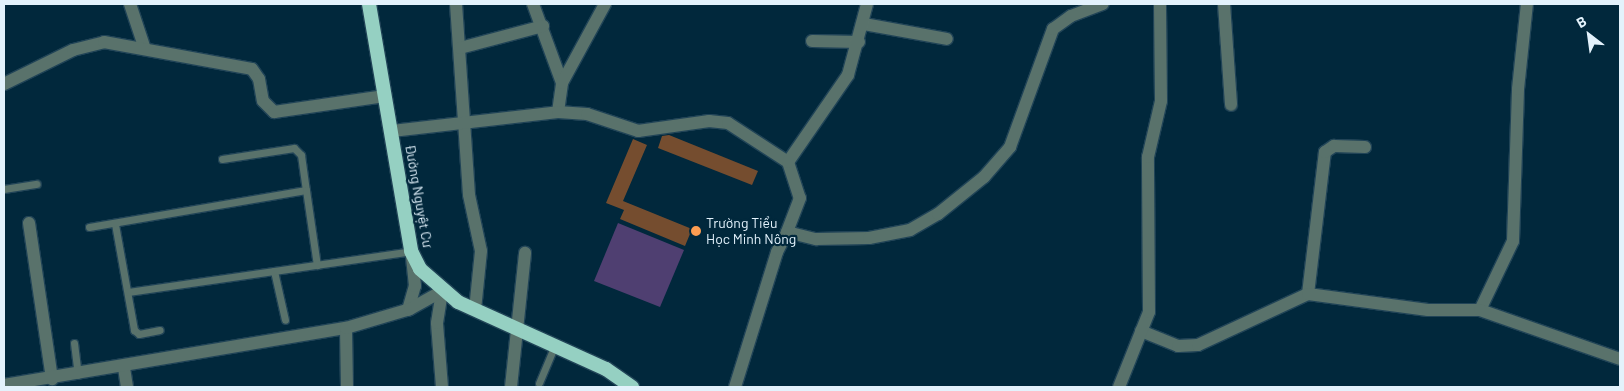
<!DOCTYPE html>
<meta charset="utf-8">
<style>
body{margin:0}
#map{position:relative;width:1624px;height:391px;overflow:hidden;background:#01283c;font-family:Barlow,sans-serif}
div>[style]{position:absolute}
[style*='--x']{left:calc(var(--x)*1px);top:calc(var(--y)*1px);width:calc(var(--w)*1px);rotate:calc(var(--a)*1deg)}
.green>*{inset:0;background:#4f3f71}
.building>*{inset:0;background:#754d2f}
.roads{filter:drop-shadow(1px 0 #214457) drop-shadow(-1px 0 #214457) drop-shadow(0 1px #214457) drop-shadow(0 -1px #214457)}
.service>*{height:7px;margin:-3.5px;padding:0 3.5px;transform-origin:3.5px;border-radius:3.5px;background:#59726b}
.minor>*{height:12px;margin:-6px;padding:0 6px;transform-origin:6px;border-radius:6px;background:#59726b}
.tertiary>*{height:12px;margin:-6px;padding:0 6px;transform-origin:6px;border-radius:6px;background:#59726b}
.trunk>*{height:14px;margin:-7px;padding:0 7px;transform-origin:7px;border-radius:7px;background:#95d0c2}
.dots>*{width:14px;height:14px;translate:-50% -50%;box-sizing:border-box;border:2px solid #01283c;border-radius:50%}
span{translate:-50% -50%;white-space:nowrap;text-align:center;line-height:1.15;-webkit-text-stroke:4.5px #01283c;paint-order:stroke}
.street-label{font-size:14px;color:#e3f2fc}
.poi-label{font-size:14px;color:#e3f2fc}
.left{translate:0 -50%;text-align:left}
.frame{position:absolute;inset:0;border:5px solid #e3f2fc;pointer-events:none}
.north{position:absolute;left:1564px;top:10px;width:50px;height:50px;-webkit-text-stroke:4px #01283c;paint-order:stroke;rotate:330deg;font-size:14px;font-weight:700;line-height:20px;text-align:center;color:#e3f2fc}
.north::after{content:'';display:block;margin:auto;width:18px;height:22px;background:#e3f2fc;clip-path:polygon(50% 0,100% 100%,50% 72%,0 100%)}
</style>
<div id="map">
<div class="green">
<div style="clip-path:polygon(618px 223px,684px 250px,660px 307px,594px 281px)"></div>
</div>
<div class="building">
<div style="clip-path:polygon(669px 135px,758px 171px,752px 185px,658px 148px,662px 136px)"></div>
<div style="clip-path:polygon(633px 139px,647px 145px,623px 201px,692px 229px,685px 246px,620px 219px,624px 210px,606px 203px)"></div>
</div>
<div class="roads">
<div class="service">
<div style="--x:222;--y:159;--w:73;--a:-8.7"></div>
<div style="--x:294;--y:148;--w:10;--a:45"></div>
<div style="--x:301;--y:155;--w:35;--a:82"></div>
<div style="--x:4;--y:189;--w:33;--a:-9"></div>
<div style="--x:115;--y:224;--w:108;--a:79.8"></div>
<div style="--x:134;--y:330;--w:6;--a:39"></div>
<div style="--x:139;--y:334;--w:21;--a:-11"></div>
<div style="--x:89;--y:227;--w:220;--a:-9.7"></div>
<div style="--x:306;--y:190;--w:76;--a:81.7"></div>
<div style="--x:274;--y:271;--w:50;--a:77.3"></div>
<div style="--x:128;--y:292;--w:286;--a:-8.2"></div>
<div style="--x:74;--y:343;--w:32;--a:83"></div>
<div style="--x:539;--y:383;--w:41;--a:-67.2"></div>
</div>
<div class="minor">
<div style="--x:130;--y:4;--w:47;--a:71.6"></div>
<div style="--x:456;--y:4;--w:191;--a:86.1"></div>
<div style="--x:469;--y:195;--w:57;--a:77.9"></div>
<div style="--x:481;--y:251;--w:59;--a:95.8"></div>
<div style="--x:533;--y:4;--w:84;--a:69.8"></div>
<div style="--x:1224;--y:4;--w:101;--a:86"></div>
<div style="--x:864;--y:24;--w:84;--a:10.2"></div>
<div style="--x:812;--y:41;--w:47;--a:1.2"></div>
<div style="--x:460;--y:48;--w:86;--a:-14.8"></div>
<div style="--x:4;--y:84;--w:77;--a:-26.2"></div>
<div style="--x:73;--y:50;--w:32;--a:-14"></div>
<div style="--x:104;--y:42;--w:150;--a:10.3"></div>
<div style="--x:252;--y:69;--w:12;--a:55"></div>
<div style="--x:259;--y:79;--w:22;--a:80"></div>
<div style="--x:263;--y:101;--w:16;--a:45"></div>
<div style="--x:274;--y:112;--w:112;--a:-8.2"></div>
<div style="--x:558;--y:112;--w:29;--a:-82"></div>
<div style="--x:562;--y:83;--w:90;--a:-61.4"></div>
<div style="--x:392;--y:131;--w:167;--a:-6.5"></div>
<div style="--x:558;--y:112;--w:29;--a:4"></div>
<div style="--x:587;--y:114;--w:54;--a:18.4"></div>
<div style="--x:638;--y:131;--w:72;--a:-8"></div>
<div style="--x:709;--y:121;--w:19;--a:6"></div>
<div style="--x:728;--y:123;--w:72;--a:33"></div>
<div style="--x:788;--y:162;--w:38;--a:72"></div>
<div style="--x:800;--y:198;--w:36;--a:111"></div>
<div style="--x:788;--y:162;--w:106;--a:-55.4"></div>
<div style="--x:848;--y:75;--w:73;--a:-75"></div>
<div style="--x:29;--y:223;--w:158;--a:81.6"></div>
<div style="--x:1308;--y:294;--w:143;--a:-83.2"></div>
<div style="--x:1325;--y:152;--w:11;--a:-34"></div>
<div style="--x:1334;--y:146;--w:31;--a:2"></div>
<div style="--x:1480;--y:310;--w:76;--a:-64.4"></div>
<div style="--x:1513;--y:241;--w:152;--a:-88.1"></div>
<div style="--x:1518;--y:89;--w:85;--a:-84"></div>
<div style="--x:1141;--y:331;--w:40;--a:22"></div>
<div style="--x:1178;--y:346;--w:20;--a:-3"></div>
<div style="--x:1198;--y:345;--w:121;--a:-24.9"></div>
<div style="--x:1308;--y:294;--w:121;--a:7.6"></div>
<div style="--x:1428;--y:310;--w:52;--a:0"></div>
<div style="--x:1480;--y:310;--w:148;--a:19.3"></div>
<div style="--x:124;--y:368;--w:19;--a:81"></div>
<div style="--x:4;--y:385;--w:347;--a:-9.5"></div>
<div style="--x:442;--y:387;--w:64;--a:-94.5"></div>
<div style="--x:437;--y:323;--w:32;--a:-81"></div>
<div style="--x:511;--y:387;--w:135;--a:-84"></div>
</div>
<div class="tertiary">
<div style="--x:408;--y:310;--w:25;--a:-74"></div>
<div style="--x:415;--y:286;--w:30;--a:-96"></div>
<div style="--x:347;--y:387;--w:59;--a:-91"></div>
<div style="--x:346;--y:328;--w:67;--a:-16.5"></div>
<div style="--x:410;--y:309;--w:37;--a:-29"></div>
<div style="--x:735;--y:387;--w:141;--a:-72.7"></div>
<div style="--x:777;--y:252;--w:22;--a:-63"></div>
<div style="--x:787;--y:232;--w:30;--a:14"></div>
<div style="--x:816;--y:239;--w:53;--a:-1.1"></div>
<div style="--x:869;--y:238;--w:42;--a:-11"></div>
<div style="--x:910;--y:230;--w:32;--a:-30"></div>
<div style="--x:938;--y:214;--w:59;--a:-38.8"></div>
<div style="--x:984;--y:177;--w:40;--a:-49"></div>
<div style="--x:1010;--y:147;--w:126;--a:-70"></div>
<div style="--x:1053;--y:29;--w:22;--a:-36"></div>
<div style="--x:1071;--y:16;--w:34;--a:-21"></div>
<div style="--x:1119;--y:387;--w:81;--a:-68.2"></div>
<div style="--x:1149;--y:312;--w:155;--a:-90.4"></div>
<div style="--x:1148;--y:157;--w:57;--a:-76.9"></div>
<div style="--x:1161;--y:101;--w:97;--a:-90.6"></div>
</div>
<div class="trunk">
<div style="--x:369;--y:4;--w:251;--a:80.3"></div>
<div style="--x:411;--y:251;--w:20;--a:63"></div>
<div style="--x:420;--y:269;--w:50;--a:41"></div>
<div style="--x:458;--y:302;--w:162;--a:24.4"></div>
<div style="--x:606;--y:369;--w:32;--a:35"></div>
</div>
</div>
<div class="dots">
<div style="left:696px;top:231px;background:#fc9d52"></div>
</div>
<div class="street-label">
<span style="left:419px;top:196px;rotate:80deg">Đường Nguyệt Cư</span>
</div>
<div class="poi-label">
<span class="left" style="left:706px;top:231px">Trường Tiểu<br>Học Minh Nông</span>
</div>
<div class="frame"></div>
<div class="north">B</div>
</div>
